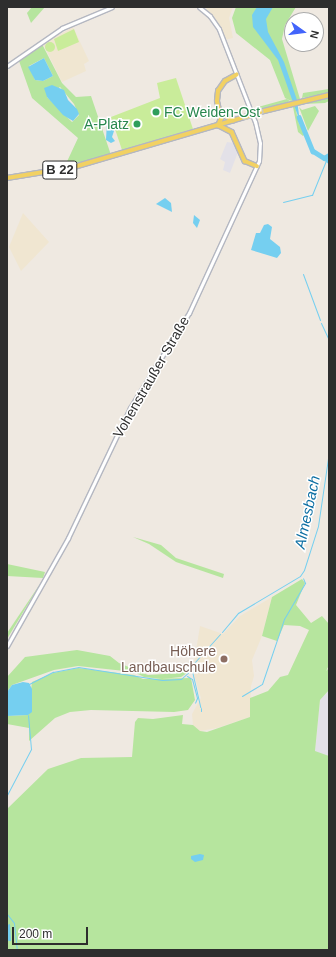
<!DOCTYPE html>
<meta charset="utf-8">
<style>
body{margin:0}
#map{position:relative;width:336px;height:957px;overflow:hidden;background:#efe9e1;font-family:Arial,sans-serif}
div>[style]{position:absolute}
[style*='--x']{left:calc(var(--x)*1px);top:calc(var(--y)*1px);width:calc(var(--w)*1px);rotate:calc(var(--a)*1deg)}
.industrial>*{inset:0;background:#e3e1e8}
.education>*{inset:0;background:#f0e6d1}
.green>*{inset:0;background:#b6e59e}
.pitch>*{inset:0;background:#c9ec9a}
.round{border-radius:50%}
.water>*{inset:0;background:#75cff0}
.stream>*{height:1px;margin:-0.5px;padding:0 0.5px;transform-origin:0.5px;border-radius:0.5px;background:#75cff0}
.canal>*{height:2.5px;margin:-1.25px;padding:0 1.25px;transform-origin:1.25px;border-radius:1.25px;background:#75cff0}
.river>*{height:4.5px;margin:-2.25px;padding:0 2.25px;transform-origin:2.25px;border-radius:2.25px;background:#75cff0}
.roads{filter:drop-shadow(1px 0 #b4b7c1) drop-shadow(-1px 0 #b4b7c1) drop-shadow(0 1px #b4b7c1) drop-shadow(0 -1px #b4b7c1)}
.secondary>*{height:3px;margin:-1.5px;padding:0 1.5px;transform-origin:1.5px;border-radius:1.5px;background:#fff}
.primary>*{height:3.5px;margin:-1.75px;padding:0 1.75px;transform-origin:1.75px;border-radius:1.75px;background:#f2d163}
.bridges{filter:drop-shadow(1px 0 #c9c9c9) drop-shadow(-1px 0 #c9c9c9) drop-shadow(0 1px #c9c9c9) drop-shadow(0 -1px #c9c9c9)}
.primary-bridge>*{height:3.5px;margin:-1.75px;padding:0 1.75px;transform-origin:1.75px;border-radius:1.75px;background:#f2d163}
.dots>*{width:11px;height:11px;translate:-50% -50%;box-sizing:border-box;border:2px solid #fff;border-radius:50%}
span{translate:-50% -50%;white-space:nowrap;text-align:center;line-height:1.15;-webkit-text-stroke:3px #fff;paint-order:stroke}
.shield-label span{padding:1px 3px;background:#fff;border:1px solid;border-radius:3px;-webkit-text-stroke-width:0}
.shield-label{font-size:13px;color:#2e2e2e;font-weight:700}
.leisure-label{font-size:14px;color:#27864d}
.left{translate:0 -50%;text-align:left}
.right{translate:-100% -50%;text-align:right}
.street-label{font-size:14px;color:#2e2e2e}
.education-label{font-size:14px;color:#785e54}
.water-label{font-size:15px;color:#0d6fa3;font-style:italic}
.frame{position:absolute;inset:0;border:8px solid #2e2e2e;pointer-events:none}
.north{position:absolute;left:284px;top:12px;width:40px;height:40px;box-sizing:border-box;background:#fff;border:1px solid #ababab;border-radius:50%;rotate:104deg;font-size:11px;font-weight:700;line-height:16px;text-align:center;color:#2e2e2e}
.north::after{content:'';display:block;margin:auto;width:14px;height:18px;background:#4264fb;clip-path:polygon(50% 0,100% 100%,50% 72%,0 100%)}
.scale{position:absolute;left:12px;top:927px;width:76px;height:18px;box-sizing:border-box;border:2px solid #2e2e2e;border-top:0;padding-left:5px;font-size:12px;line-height:14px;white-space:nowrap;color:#2e2e2e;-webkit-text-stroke:3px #fff;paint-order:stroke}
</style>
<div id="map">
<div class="industrial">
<div style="clip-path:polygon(227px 142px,234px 143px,238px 152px,230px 173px,223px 170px,225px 162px,220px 159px)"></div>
<div style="clip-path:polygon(329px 679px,329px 756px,315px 752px,320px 700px,329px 690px)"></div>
</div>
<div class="education">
<div style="clip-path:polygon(205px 7px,233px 7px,229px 18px,233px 38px,224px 40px,220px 27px)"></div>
<div style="clip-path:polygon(73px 27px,89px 61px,84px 64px,86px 71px,62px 82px,43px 44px)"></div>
<div style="clip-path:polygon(23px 213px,49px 242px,21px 271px,9px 247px)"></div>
<div style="clip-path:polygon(272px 597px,262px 636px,252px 660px,254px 676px,251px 686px,250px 717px,217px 728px,200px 731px,193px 725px,192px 714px,201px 698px,194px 675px,194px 663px,200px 626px,223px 634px,240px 616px)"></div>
</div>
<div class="green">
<div style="clip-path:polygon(32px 7px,45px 7px,31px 23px,27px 13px)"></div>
<div style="clip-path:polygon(236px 7px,296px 7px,285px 25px,282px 39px,300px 99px,291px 101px,285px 98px,270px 60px,236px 33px,232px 18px)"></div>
<div style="clip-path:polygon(evenodd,42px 44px,62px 83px,76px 97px,91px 96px,111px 155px,64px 168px,78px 138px,32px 98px,19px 61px,42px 44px,44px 58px,53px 76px,43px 81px,35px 80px,29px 66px,44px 58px,42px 44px,60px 87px,74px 104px,79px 115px,72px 122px,47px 97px,60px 87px)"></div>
<div style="clip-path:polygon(329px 89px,329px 93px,302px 98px,303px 93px)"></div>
<div style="clip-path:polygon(329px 97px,329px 101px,325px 103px,304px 104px)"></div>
<div style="clip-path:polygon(287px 99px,290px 101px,286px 103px,255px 110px,258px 107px)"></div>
<div style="clip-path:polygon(295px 106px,299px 124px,305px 134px,303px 136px,298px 132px,293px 107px)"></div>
<div style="clip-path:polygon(315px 106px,319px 111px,308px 131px,299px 107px,302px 110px)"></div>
<div style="clip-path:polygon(133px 537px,161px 545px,176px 558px,224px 574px,223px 578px,176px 562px,149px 544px)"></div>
<div style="clip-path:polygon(7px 564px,45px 572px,43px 578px,7px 576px)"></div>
<div style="clip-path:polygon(302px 579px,305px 583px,296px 605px,311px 623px,322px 616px,329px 624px,329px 665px,326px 671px,329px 668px,329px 690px,320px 700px,315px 751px,329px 756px,329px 950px,7px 950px,7px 809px,48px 769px,81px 758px,132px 757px,135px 722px,138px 718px,153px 719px,183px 715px,182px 724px,193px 725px,200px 731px,207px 732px,250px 717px,250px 698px,268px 691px,280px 677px,288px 675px,309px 630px,300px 626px,284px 625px,277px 641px,262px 636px,272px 597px)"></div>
<div style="clip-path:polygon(42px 581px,7px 639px,7px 633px)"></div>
<div style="clip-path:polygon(77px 650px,110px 656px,119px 663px,148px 675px,181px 673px,189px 668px,190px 671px,181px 677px,162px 679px,144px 677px,134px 672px,78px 666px,54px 670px,12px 685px,7px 692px,7px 677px,25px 657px)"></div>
<div style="clip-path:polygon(78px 668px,134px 675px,143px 679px,191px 678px,195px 700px,188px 710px,174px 712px,91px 710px,70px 712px,55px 718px,29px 741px,29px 728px,7px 724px,7px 716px,28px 715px,32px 682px,53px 673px)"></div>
</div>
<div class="pitch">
<div style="clip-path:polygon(74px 29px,79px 42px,58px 51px,54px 39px)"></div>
<div class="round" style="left:45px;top:42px;width:10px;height:10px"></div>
<div style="clip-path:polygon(176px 78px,193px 129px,122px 150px,111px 117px,160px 98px,157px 83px)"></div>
</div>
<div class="water">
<div style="clip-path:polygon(257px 7px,273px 7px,266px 19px,268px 32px,284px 62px,297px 100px,300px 122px,278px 60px,253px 27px,252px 15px)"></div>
<div style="clip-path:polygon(44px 58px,53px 76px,43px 81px,35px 80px,28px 67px)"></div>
<div style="clip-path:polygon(52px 85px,64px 90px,68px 100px,77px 109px,79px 114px,73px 121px,63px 115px,47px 97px,44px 88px)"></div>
<div style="clip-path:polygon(107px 120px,110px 120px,114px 131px,112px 137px,115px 141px,111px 143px,106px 140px)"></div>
<div style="clip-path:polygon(165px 198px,171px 203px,172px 212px,156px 204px)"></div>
<div style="clip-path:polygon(194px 215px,200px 220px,197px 228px,193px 223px)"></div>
<div style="clip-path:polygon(268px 224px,272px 227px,270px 239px,280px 247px,281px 253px,277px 258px,251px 250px,256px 233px,260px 233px,264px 225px)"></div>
<div style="clip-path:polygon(23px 682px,29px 683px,32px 689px,32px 712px,28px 715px,7px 716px,7px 692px,12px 685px)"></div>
<div style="clip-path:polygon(200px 854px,204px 855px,203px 860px,195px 862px,191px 859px,191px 856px)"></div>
<div style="clip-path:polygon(10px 924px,11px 941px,9px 941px,7px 940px,7px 925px)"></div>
</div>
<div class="stream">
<div style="--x:283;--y:202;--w:30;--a:-14"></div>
<div style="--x:312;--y:195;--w:38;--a:-68"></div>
<div style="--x:303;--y:274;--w:49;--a:69.7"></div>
<div style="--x:321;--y:323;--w:19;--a:65"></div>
<div style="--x:328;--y:456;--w:11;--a:-85"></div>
<div style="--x:222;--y:632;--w:25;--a:-50"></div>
<div style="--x:238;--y:613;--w:72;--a:-30.8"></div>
<div style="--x:300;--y:576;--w:7;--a:-56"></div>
<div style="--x:304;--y:570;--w:46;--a:-72.3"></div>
<div style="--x:318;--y:526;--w:69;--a:-81.6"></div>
<div style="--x:194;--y:663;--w:39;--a:-48"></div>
<div style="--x:192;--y:671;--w:37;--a:77"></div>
<div style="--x:187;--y:676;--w:6;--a:31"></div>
<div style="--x:192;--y:679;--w:20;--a:75"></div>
<div style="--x:197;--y:698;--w:5;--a:112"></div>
<div style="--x:29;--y:684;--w:27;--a:-27"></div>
<div style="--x:53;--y:672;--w:25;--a:-11"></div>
<div style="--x:78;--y:667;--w:85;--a:8.8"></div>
<div style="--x:162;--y:680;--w:19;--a:-3"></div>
<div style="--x:181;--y:679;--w:15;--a:-42"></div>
<div style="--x:242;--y:696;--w:23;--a:-31"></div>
<div style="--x:262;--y:684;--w:69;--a:-71.3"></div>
<div style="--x:284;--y:619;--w:42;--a:-59.7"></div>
<div style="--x:305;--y:583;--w:5;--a:-112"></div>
<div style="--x:201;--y:708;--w:3;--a:90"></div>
<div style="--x:7;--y:795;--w:52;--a:-62.4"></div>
<div style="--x:31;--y:749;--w:34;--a:-95"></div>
<div style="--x:7;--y:914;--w:11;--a:52"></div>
<div style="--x:14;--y:923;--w:27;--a:84"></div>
</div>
<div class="canal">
<div style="--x:324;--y:158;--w:6;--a:39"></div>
</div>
<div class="river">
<div style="--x:299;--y:117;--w:37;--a:68"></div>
<div style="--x:313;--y:151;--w:13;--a:32"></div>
<div style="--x:324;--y:158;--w:6;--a:-31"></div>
</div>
<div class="roads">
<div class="secondary">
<div style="--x:7;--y:66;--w:67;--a:-34.6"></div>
<div style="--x:62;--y:28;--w:54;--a:-22.8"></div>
<div style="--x:7;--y:646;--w:124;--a:-60.5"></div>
<div style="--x:68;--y:538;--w:144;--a:-64.5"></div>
<div style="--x:130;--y:408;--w:112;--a:-58.2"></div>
<div style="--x:189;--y:313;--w:167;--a:-65.3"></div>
<div style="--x:259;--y:161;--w:18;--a:-87"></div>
<div style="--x:260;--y:143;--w:22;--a:-103"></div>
<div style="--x:255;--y:122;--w:100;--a:-111.2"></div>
<div style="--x:219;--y:29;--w:16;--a:-125"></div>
<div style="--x:210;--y:16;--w:14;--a:-141"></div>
</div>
<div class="primary">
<div style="--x:260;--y:112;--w:71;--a:-13.8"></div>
<div style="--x:222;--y:114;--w:13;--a:29"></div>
<div style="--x:218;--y:126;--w:8;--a:-67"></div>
<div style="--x:221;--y:119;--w:18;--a:-103"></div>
<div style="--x:217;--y:101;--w:10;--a:-84"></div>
<div style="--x:218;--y:91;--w:12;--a:-55"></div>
<div style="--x:225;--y:81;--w:13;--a:-29"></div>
<div style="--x:220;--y:126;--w:13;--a:27"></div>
<div style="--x:232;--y:132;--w:32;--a:66"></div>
<div style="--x:245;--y:161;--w:13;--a:23"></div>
<div style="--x:7;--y:178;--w:68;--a:-9.3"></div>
<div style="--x:74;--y:167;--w:178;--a:-16.3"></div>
</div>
</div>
<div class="bridges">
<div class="primary-bridge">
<div style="--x:245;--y:117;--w:16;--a:-18"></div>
</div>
</div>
<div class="dots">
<div style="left:156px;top:112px;background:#2e9e5b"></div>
<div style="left:137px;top:124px;background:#2e9e5b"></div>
<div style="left:224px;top:659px;background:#8d6e63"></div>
</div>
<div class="shield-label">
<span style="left:60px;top:170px">B 22</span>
</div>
<div class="leisure-label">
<span class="left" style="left:164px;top:112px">FC Weiden-Ost</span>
<span class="right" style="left:129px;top:124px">A-Platz</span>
</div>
<div class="street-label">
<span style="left:151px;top:377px;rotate:-60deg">Vohenstraußer Straße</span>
</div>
<div class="education-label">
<span class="right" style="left:216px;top:659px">Höhere<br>Landbauschule</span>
</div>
<div class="water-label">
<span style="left:307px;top:512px;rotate:-78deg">Almesbach</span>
</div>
<div class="frame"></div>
<div class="north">N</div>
<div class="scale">200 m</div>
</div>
